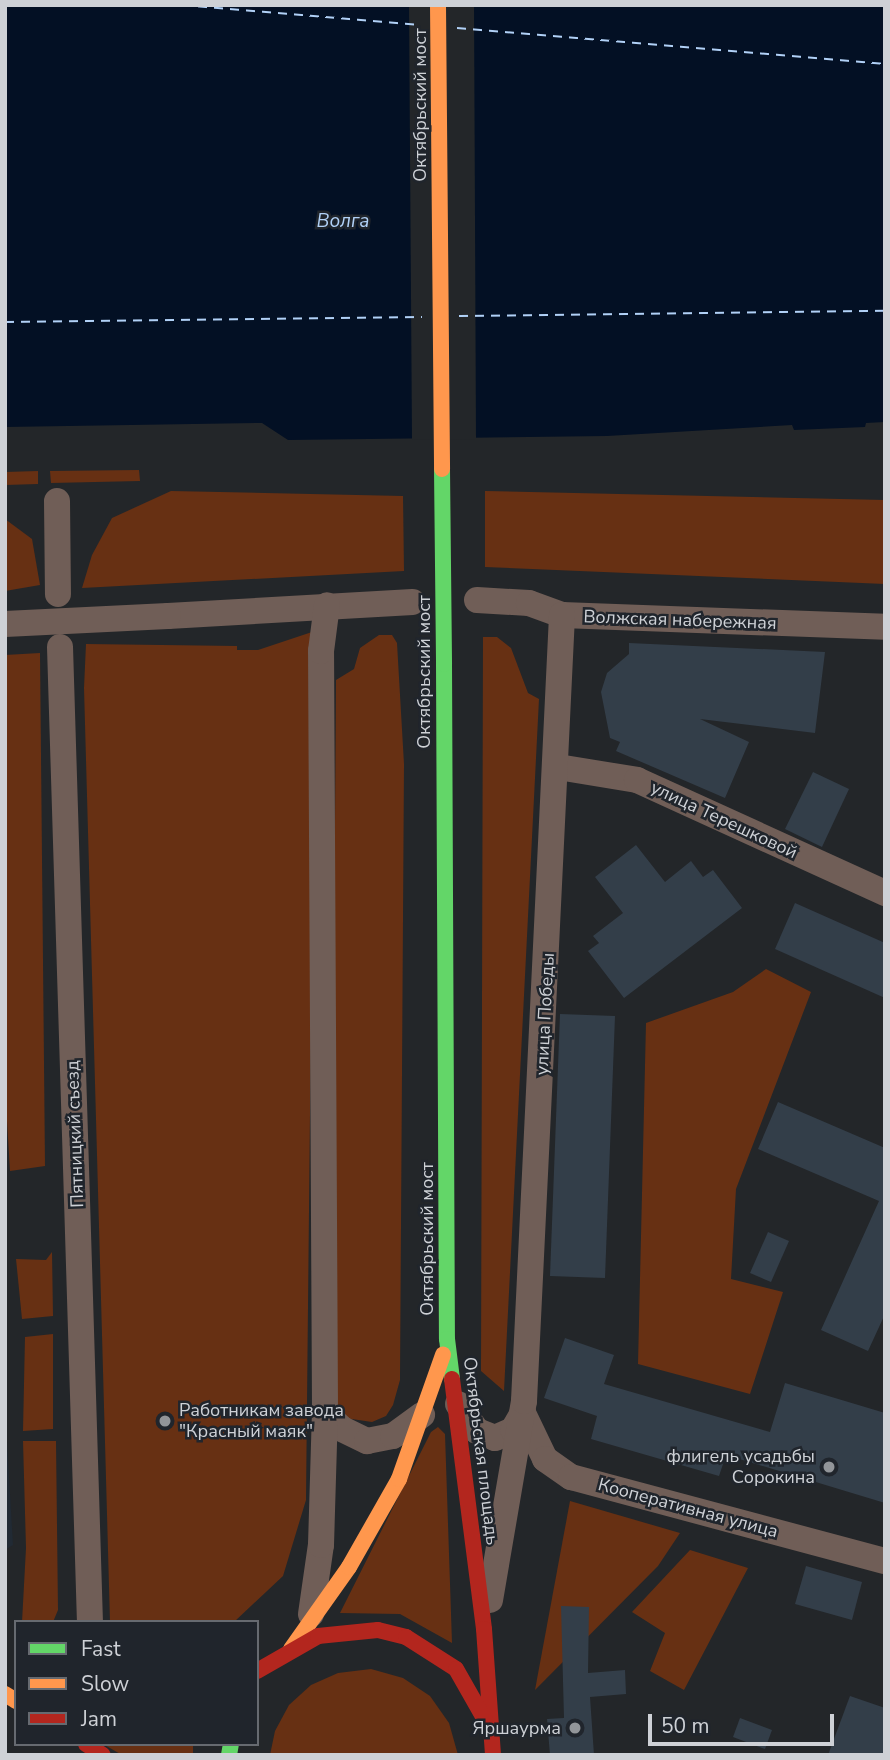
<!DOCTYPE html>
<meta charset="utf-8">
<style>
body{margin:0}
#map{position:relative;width:890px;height:1760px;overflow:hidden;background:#232629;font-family:"Nunito Sans",sans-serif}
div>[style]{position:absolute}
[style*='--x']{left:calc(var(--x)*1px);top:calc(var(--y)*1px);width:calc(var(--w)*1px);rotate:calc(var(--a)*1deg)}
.built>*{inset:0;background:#212a34}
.green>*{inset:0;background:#673013}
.water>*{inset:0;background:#031024}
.pier>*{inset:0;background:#232629}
.ferry>*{height:2px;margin-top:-1px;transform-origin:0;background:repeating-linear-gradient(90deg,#b1d1f7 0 9px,transparent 0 16px)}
.building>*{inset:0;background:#333e49}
.street>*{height:26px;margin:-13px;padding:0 13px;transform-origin:13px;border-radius:13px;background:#705e57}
.fast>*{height:16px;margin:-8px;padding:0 8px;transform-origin:8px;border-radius:8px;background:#63d668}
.slow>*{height:16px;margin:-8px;padding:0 8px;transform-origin:8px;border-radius:8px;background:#ff974d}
.jam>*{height:16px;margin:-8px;padding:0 8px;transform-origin:8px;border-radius:8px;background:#b3261e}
.street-bridge>*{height:26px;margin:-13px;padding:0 13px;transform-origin:13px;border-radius:13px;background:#705e57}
.fast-bridge>*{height:16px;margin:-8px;padding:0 8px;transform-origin:8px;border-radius:8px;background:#63d668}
.slow-bridge>*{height:16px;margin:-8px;padding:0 8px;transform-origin:8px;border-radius:8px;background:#ff974d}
.dots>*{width:19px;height:19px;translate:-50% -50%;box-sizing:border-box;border:4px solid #20252c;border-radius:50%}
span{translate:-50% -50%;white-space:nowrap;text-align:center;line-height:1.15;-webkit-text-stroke:5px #20252c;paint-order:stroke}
.street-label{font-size:18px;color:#ced1d6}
.poi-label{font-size:18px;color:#ced1d6}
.left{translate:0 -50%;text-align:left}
.right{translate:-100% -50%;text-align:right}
.water-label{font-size:19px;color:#b1d1f7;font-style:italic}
.frame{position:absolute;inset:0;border:7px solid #ced1d6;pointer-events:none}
.legend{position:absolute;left:14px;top:1620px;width:245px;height:126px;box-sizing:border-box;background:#20252c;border:2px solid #666a70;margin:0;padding:9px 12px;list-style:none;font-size:21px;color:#ced1d6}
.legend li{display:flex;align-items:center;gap:14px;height:35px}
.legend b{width:35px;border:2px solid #666a70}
.scale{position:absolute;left:648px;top:1714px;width:186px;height:32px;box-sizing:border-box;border:4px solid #ced1d6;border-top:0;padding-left:9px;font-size:21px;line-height:24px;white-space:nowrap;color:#ced1d6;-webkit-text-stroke:5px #20252c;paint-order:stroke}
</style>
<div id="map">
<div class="built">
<div style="clip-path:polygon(5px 1408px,13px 1545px,5px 1550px)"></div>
</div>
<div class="green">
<div style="clip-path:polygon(139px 470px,140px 481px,51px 483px,50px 471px)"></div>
<div style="clip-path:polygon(38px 471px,38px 484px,5px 485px,5px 472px)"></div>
<div style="clip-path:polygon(171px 491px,403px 496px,404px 571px,82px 588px,92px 555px,112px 518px)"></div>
<div style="clip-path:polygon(485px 491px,885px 500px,885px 584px,485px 567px)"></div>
<div style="clip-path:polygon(5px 519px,32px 539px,40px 585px,5px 591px)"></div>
<div style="clip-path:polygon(315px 631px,306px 1500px,283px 1576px,234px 1622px,110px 1622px,84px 688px,86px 644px,237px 646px,237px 650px,258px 650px)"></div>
<div style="clip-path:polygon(379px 635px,392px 635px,397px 643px,404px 764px,400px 1380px,393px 1405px,386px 1416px,372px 1422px,345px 1418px,331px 1400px,336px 680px,354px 669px,360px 648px)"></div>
<div style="clip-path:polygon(483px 637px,497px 637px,511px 648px,528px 693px,539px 699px,504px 1391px,481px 1371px)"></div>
<div style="clip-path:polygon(40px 653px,45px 1166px,10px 1171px,5px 1088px,5px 655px)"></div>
<div style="clip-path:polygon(766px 969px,811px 992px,736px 1189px,731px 1279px,783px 1292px,750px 1394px,638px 1364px,646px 1023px,733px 992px)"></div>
<div style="clip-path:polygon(52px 1252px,53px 1316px,22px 1319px,16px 1259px,46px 1260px)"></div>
<div style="clip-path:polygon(53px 1334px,53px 1429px,23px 1431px,25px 1337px)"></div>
<div style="clip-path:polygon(438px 1427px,445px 1434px,452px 1643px,400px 1614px,340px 1613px,431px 1432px)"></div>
<div style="clip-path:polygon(23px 1441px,56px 1441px,58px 1610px,53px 1622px,22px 1622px,26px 1548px)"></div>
<div style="clip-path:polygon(570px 1501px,680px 1533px,658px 1566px,535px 1690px)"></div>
<div style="clip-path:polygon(690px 1550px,748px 1568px,684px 1690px,650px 1671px,665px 1633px,632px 1612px)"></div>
<div style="clip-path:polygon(371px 1669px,403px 1678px,430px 1696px,449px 1723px,458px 1755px,270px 1755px,275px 1731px,289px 1705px,311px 1685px,338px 1673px)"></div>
<div style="clip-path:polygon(103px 1744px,193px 1744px,193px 1755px,122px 1755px)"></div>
</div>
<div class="water">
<div style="clip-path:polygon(5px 5px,885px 5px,885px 422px,866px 423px,865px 427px,794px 430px,792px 425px,607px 436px,288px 440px,262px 423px,5px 427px)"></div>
</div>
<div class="pier">
<div style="clip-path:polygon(409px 5px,474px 5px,476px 439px,412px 440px)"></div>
</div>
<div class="ferry">
<div style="--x:182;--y:5;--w:239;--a:4.8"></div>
<div style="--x:457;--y:28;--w:430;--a:4.8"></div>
<div style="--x:459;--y:316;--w:426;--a:-0.7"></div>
<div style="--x:5;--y:322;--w:417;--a:-0.7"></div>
</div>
<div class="building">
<div style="clip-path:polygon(629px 643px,825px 652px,815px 733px,700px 719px,749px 742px,725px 798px,616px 751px,620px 742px,610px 738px,601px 692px,607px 673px,629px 654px)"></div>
<div style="clip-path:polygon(813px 772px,849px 789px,822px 847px,785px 829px)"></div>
<div style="clip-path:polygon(636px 845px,665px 882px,691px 861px,703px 877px,713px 870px,742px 908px,624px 998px,588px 951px,599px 943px,593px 936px,623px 913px,595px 877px)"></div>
<div style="clip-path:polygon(795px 903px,885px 943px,885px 998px,775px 949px)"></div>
<div style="clip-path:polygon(560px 1014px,615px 1016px,605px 1278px,550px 1276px)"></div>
<div style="clip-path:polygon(778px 1102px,885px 1148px,885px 1314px,868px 1351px,821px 1330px,879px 1201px,758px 1149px)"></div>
<div style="clip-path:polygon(768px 1232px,789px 1241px,771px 1282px,750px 1273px)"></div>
<div style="clip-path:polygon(565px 1338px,614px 1355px,604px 1384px,770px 1432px,785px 1383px,885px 1413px,885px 1503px,726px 1455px,719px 1476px,591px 1439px,597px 1416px,544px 1398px)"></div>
<div style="clip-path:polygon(806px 1566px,862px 1582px,852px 1620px,795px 1604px)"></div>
<div style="clip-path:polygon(561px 1606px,589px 1607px,588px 1673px,625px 1670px,626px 1694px,590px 1697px,594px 1755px,550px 1755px,547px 1719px,564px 1718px)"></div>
<div style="clip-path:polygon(850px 1696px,885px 1708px,885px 1755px,828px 1755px)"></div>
<div style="clip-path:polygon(740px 1718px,772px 1730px,765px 1749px,733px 1737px)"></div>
</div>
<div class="street">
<div style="--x:57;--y:501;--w:93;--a:89.4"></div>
<div style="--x:477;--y:600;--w:52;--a:3.3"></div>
<div style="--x:529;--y:603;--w:35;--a:20"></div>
<div style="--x:562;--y:615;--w:323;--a:2.1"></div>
<div style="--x:168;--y:616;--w:245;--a:-3.3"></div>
<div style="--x:60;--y:647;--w:975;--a:88.24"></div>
<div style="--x:558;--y:767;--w:80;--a:9.3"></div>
<div style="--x:637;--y:780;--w:273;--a:24.5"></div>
<div style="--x:458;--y:1404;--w:33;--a:55"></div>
<div style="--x:477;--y:1431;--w:19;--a:21"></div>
<div style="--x:495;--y:1438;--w:20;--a:-24"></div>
<div style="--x:513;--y:1430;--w:20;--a:-60"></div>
<div style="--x:325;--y:1413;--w:23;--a:43"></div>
<div style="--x:342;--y:1429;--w:28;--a:26"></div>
<div style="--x:367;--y:1441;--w:26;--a:-11"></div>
<div style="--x:393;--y:1436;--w:36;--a:-36"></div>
<div style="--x:523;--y:1413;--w:51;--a:64.4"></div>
<div style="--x:545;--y:1459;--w:32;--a:35"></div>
<div style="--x:571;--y:1477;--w:325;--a:15"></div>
<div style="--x:490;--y:1600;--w:202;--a:-80.3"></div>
<div style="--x:524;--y:1401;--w:787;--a:-87.23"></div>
<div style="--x:311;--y:1614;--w:70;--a:-81.8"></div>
<div style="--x:321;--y:1545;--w:137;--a:-88.3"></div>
<div style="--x:325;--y:1408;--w:757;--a:-90.3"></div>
<div style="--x:321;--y:651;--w:46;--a:-82.6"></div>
</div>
<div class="fast">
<div style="--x:444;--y:664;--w:675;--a:89.75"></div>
<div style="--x:447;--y:1339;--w:40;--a:82.9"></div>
<div style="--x:229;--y:1755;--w:11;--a:-80"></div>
</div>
<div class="slow">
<div style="--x:291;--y:1649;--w:100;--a:-54.7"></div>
<div style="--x:349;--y:1567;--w:101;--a:-60.4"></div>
<div style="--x:399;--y:1479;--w:132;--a:-70.5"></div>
<div style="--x:5;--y:1694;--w:13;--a:32"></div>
</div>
<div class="jam">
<div style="--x:452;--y:1379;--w:252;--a:82.7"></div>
<div style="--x:484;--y:1629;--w:126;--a:85.9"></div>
<div style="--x:257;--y:1671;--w:70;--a:-29.8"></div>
<div style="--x:318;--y:1636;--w:60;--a:-5.7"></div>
<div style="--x:378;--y:1630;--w:29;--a:14"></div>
<div style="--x:406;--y:1637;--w:59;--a:32.6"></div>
<div style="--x:456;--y:1669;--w:59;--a:60.4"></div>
<div style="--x:86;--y:1744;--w:20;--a:33"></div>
</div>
<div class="street-bridge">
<div style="--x:5;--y:624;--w:163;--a:-2.8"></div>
</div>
<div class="fast-bridge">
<div style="--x:442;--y:469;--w:195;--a:89.4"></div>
</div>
<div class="slow-bridge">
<div style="--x:438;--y:5;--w:464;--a:89.5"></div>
</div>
<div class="dots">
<div style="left:165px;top:1421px;background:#929599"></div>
<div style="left:829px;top:1467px;background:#929599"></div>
<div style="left:575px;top:1728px;background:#929599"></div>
</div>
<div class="street-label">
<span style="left:420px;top:105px;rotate:-90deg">Октябрьский мост</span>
<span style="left:680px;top:620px;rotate:2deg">Волжская набережная</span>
<span style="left:424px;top:672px;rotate:-90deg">Октябрьский мост</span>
<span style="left:724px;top:820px;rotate:25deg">улица Терешковой</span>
<span style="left:545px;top:1014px;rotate:-87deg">улица Победы</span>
<span style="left:75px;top:1134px;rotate:-92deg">Пятницкий съезд</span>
<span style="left:427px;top:1239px;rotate:-90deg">Октябрьский мост</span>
<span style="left:481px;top:1451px;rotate:83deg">Октябрьская площадь</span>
<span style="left:688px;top:1508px;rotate:15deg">Кооперативная улица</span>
</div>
<div class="poi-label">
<span class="left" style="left:179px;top:1421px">Работникам завода<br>"Красный маяк"</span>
<span class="right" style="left:815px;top:1467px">флигель усадьбы<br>Сорокина</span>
<span class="right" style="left:561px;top:1728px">Яршаурма</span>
</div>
<div class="water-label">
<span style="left:343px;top:222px">Волга</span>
</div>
<div class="frame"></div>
<ul class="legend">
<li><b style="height:9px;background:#63d668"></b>Fast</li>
<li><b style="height:9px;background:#ff974d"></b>Slow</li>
<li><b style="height:9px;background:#b3261e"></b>Jam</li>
</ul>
<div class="scale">50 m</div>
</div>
